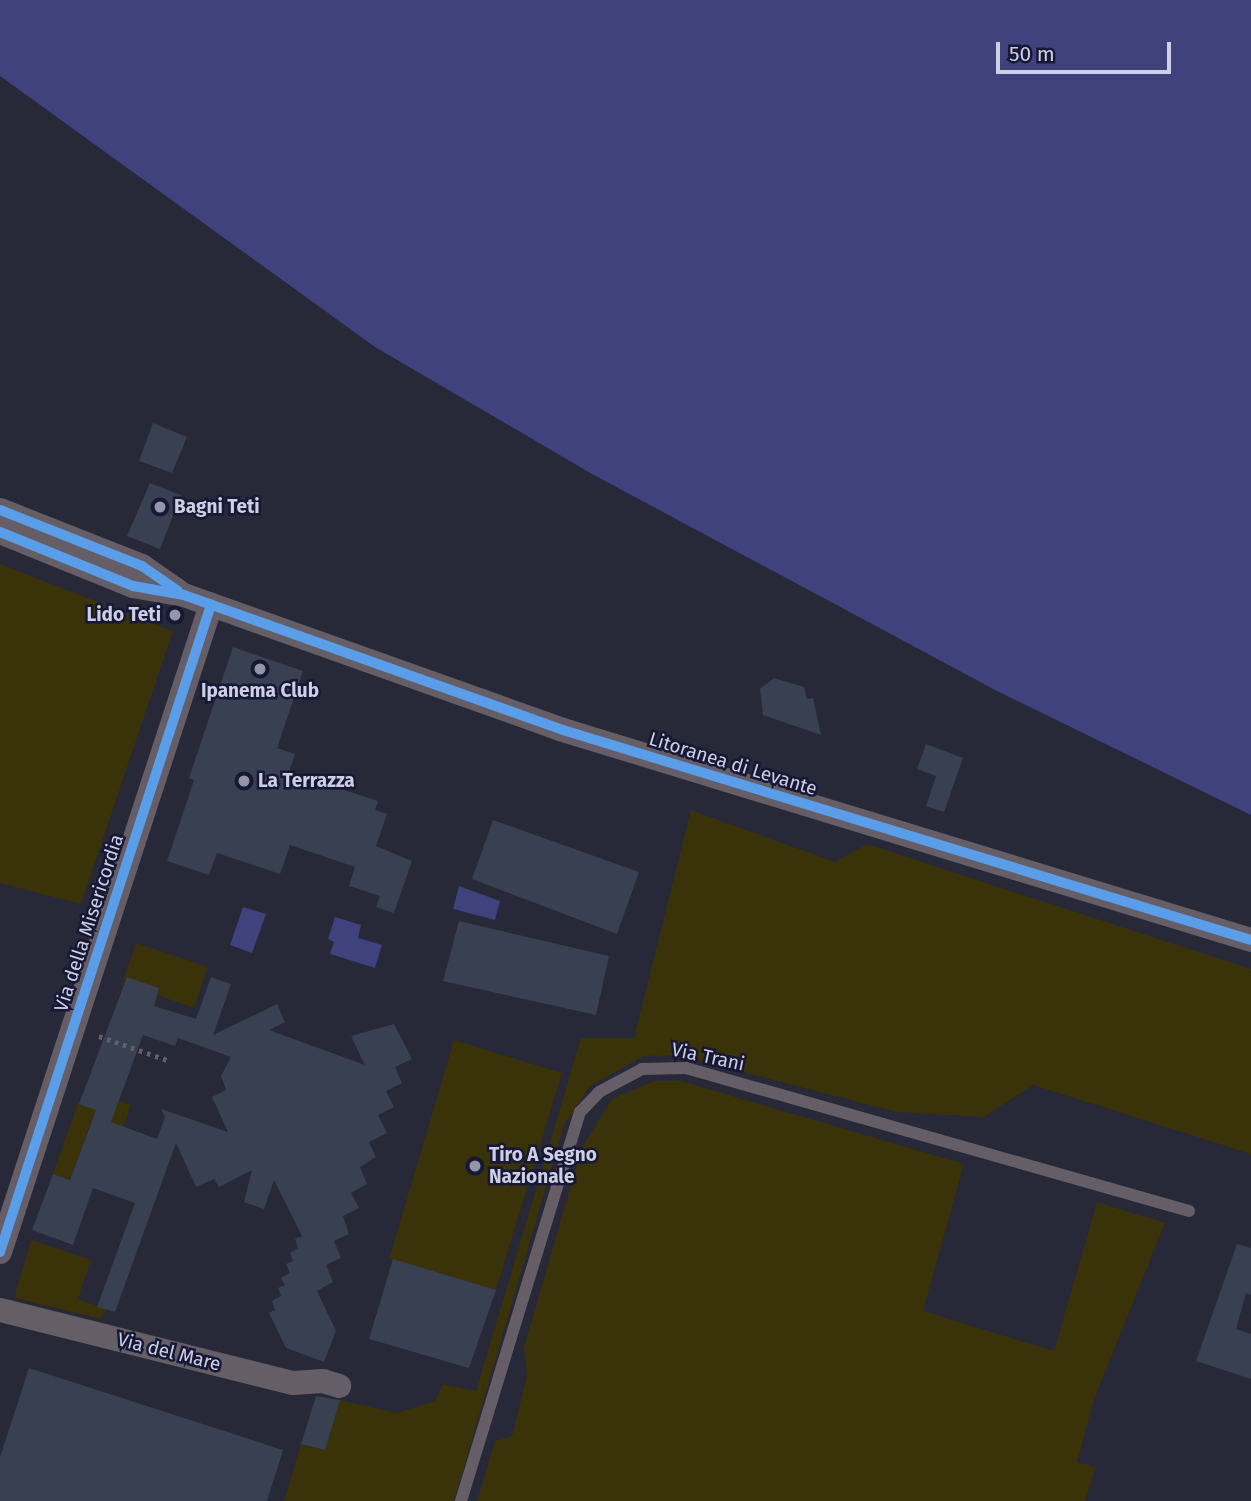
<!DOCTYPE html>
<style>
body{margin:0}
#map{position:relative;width:1251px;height:1501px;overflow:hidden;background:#272838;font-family:"Fira Sans",sans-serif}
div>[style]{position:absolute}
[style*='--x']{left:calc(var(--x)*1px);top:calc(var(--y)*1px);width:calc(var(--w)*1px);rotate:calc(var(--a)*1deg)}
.green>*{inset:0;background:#3a3208}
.water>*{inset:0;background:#3f427c}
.building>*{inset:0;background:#384052}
.path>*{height:4.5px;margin-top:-2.25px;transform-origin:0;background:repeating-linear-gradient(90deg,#635f6a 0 3.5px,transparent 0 8.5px)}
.lane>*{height:12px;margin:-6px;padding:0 6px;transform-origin:6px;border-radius:6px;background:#655e67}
.street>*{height:24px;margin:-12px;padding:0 12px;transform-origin:12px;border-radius:12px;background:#655e67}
.cycleway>*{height:10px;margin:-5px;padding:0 5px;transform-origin:5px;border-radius:5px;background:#5a9eea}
.dots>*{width:19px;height:19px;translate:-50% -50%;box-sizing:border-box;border:4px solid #161835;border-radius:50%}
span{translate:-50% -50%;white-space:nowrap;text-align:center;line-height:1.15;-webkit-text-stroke:5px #161835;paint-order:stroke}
.poi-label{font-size:19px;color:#cdd0e5;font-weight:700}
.left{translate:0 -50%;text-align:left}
.right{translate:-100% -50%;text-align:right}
.street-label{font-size:19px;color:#cdd0e5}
.scale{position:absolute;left:996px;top:42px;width:175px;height:32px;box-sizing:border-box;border:4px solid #cdd0e5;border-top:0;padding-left:9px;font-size:21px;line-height:24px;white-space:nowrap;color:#cdd0e5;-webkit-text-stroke:5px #161835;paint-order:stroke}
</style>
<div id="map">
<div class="green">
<div style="clip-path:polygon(0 564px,173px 631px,81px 904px,0 883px)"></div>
<div style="clip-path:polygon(691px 810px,835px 862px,867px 844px,1251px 969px,1251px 1154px,1033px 1085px,984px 1117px,897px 1112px,677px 1055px,644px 1056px,590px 1086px,564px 1125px,454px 1501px,284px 1501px,301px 1444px,325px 1450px,340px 1400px,397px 1413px,435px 1401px,443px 1384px,476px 1391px,581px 1038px,634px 1038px)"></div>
<div style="clip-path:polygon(136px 943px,208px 967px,194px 1008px,157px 995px,159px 988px,127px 977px,119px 992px)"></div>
<div style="clip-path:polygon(454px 1040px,562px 1073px,496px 1290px,389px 1259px)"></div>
<div style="clip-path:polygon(654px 1081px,681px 1081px,964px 1164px,923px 1311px,1054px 1351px,1097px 1202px,1165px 1223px,1094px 1400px,1077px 1462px,1096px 1467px,1085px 1501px,477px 1501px,495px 1441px,512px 1436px,527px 1376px,524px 1347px,582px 1147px,612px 1099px)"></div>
<div style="clip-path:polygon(115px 1099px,131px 1105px,123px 1127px,93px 1116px,70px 1180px,53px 1174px,78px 1103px,108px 1114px)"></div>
<div style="clip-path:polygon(31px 1240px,91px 1260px,78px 1299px,106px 1309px,102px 1319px,14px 1298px)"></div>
</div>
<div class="water">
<div style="clip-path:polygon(0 0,1251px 0,1251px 815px,997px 691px,592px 474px,375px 347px,0 76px)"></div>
<div style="clip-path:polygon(459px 886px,500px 901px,495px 920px,453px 909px)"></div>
<div style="clip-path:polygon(243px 907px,266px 914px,252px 953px,230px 945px)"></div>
<div style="clip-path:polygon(335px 917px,361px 925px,358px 938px,382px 945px,375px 968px,330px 954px,334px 942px,328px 939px)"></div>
</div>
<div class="building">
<div style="clip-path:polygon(153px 423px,187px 437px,172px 473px,139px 461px)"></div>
<div style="clip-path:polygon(150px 483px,181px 495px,160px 549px,127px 536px)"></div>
<div style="clip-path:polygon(233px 647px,303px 671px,277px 748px,295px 754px,289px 772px,378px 801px,375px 810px,387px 814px,376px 846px,412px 861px,394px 913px,376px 907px,380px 896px,349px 886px,355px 867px,290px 845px,280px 874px,217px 853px,209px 875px,167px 861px,194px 780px,189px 778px)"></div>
<div style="clip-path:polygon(774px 678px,804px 687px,807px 699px,813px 698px,821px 735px,763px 715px,760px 689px)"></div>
<div style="clip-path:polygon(926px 744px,963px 758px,944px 812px,926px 806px,936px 776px,917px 769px)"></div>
<div style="clip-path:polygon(493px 820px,639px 872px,617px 934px,472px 879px)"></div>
<div style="clip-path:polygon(459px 921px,609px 956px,596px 1015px,443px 981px)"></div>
<div style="clip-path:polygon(evenodd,127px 977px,159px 988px,154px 1006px,196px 1019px,211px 977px,231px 984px,213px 1035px,277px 1004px,285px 1022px,269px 1030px,365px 1065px,351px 1036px,394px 1024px,412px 1059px,395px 1067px,402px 1083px,386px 1091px,394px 1107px,378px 1115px,387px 1133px,369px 1142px,376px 1157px,360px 1167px,367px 1184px,351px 1193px,359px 1208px,343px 1216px,349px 1234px,334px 1241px,341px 1258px,326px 1265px,333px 1282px,317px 1291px,336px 1331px,324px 1362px,286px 1348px,269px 1313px,275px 1310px,272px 1301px,281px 1296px,278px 1288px,285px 1285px,281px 1278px,290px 1273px,286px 1264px,293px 1261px,290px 1253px,298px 1248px,295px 1239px,302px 1236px,274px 1180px,264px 1209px,244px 1202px,252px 1170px,219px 1187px,214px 1179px,196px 1187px,176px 1143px,115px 1312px,97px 1307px,135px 1203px,93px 1188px,73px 1245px,32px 1230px,53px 1174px,70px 1180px,96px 1110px,79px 1104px,127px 977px,143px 1035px,175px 1046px,178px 1038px,231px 1057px,221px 1076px,226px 1090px,212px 1097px,228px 1132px,161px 1109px,165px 1117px,157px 1139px,111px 1122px,143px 1035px)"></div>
<div style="clip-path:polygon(1237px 1244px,1251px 1248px,1251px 1295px,1246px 1293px,1236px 1329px,1251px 1334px,1251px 1379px,1196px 1361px)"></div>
<div style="clip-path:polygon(393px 1259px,496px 1290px,469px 1368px,369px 1339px)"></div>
<div style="clip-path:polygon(29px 1368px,283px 1450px,267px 1501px,0 1501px,0 1457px)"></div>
<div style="clip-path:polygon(316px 1396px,340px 1400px,325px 1450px,301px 1444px)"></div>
</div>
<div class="path">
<div style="--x:99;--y:1036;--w:75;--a:19.4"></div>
</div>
<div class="lane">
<div style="--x:461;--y:1501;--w:407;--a:-73"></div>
<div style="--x:580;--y:1112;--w:28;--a:-46"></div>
<div style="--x:599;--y:1092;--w:49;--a:-28.1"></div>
<div style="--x:642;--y:1069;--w:44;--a:-1.3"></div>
<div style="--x:686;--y:1068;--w:523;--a:15.87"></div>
</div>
<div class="street">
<div style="--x:0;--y:510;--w:153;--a:21.5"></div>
<div style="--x:142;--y:566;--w:44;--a:34.8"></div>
<div style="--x:0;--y:532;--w:144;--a:22.1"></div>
<div style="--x:133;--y:586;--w:52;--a:10"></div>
<div style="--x:184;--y:595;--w:402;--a:19.6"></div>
<div style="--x:563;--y:730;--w:719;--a:16.97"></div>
<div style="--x:0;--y:1252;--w:681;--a:-71.94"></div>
<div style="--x:0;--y:1310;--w:302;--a:14"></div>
<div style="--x:293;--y:1383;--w:30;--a:-4"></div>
<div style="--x:323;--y:1381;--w:17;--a:17"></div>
</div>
<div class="cycleway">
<div style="--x:0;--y:510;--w:153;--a:21.5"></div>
<div style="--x:142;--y:566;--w:44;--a:34.8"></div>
<div style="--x:0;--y:532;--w:144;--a:22.1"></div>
<div style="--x:133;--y:586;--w:52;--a:10"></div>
<div style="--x:184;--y:595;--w:402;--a:19.6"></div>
<div style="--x:563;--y:730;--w:719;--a:16.97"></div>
<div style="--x:0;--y:1252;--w:681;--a:-71.94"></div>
</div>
<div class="dots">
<div style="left:160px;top:507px;background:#9395a8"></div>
<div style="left:175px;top:615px;background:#9395a8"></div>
<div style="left:260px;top:669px;background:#9395a8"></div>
<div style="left:244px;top:781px;background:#9395a8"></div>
<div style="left:475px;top:1166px;background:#9395a8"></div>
</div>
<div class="poi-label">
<span class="left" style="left:174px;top:507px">Bagni Teti</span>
<span class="right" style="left:161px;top:615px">Lido Teti</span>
<span style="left:260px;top:691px">Ipanema Club</span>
<span class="left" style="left:258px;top:781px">La Terrazza</span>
<span class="left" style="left:489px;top:1166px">Tiro A Segno<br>Nazionale</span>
</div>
<div class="street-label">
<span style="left:733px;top:764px;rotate:17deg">Litoranea di Levante</span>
<span style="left:89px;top:923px;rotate:-72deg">Via della Misericordia</span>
<span style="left:708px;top:1057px;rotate:12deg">Via Trani</span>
<span style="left:169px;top:1352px;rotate:14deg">Via del Mare</span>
</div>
<div class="scale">50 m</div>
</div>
